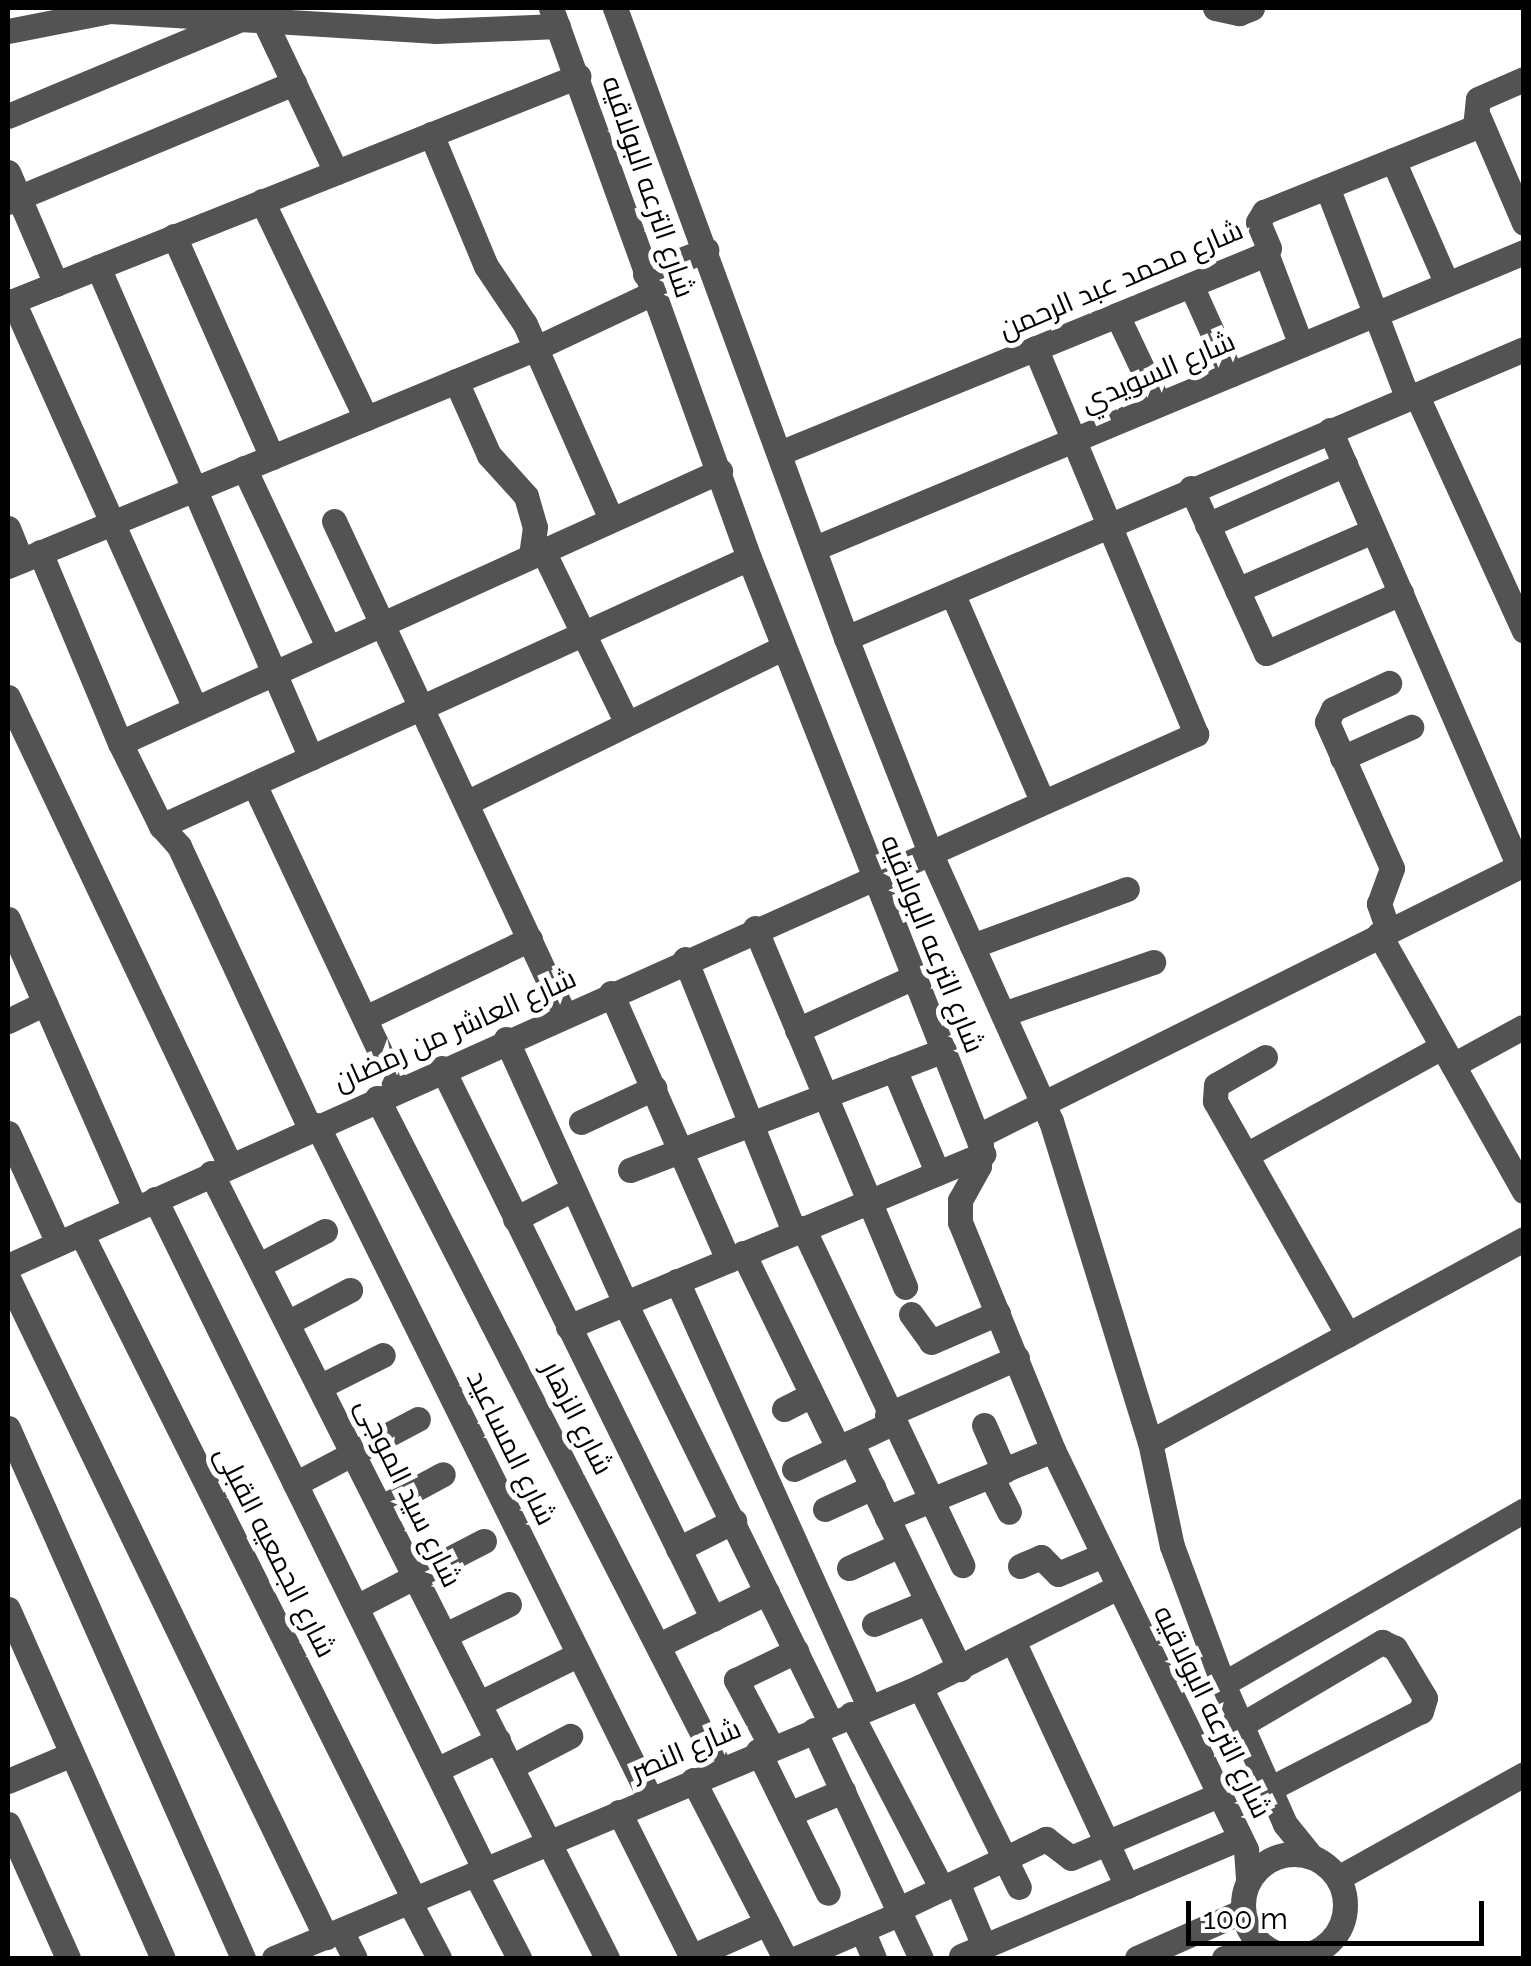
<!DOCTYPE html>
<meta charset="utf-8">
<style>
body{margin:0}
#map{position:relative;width:1531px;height:1966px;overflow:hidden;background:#fff;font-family:Raleway,Cairo,sans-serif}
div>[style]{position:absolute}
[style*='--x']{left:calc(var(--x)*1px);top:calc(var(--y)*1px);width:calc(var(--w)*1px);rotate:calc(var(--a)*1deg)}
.minor>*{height:25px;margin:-12.5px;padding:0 12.5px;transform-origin:12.5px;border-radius:12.5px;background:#535353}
.minor>.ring{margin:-12.5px;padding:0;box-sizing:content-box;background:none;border:25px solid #535353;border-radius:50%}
span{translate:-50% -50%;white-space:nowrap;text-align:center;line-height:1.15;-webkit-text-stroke:10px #fff;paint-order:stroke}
.street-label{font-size:28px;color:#000}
.frame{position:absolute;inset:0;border:10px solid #000;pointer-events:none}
.scale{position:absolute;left:1186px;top:1901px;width:298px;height:45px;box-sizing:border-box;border:5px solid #000;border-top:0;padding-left:12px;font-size:30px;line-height:35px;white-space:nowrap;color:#000;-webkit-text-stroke:8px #fff;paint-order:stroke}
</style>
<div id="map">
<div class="minor">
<div style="--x:551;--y:8;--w:585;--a:70.2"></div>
<div style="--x:749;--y:558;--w:632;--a:68.47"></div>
<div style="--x:981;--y:1146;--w:20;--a:96"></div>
<div style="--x:979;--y:1166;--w:39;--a:119"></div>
<div style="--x:960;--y:1200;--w:22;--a:90"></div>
<div style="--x:960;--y:1222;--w:246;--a:67.8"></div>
<div style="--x:1053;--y:1450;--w:444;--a:64.2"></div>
<div style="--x:1246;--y:1850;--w:32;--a:86"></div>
<div style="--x:615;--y:8;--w:671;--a:69.86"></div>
<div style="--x:846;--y:638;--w:228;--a:68.6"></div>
<div style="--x:929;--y:850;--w:297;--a:65.8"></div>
<div style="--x:1051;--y:1121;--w:336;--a:72.9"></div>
<div style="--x:1150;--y:1442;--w:106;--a:78.1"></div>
<div style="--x:1172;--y:1546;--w:147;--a:69.7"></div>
<div style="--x:1223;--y:1684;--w:153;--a:66.1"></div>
<div style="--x:1285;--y:1824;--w:41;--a:50.9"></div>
<div style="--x:1215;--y:8;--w:25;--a:12"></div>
<div style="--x:1239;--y:13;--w:14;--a:-21"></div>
<div style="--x:262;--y:16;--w:173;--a:64.6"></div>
<div style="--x:8;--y:31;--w:104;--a:-11.1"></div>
<div style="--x:110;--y:11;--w:327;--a:3.5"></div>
<div style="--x:436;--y:31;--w:122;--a:-2.3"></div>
<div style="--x:8;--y:116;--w:255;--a:-22.6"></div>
<div style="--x:1479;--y:118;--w:114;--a:66.8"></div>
<div style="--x:431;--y:134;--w:143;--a:67.4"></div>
<div style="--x:486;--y:266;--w:70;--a:56.1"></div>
<div style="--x:525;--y:324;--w:213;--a:66.2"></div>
<div style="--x:1393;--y:160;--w:135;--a:66.5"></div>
<div style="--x:8;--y:172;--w:122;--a:66.8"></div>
<div style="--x:1327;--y:187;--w:225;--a:69.1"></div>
<div style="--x:262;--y:201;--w:241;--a:64.4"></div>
<div style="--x:8;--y:202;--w:310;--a:-22.6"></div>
<div style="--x:174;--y:236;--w:242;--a:66.1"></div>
<div style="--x:1266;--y:253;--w:98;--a:69.2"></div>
<div style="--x:98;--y:267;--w:535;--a:66.55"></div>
<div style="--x:645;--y:274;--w:66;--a:-21.5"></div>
<div style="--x:1191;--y:285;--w:98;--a:65.8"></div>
<div style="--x:13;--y:301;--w:446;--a:65.9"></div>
<div style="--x:8;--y:303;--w:614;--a:-21.71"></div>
<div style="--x:1117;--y:315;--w:98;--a:64.7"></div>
<div style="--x:456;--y:381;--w:81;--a:66"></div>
<div style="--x:489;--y:455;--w:55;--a:47.9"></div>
<div style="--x:526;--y:496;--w:32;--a:74"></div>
<div style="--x:535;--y:527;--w:27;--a:98"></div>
<div style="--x:1416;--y:394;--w:260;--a:65.5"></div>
<div style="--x:1330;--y:430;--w:476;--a:66.6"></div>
<div style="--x:782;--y:452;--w:518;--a:-22.25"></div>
<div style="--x:1261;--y:256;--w:11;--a:-45"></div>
<div style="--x:1269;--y:248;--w:28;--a:-113"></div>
<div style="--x:1258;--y:222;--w:12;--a:-59"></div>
<div style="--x:1264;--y:212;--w:227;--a:-21.9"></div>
<div style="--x:1475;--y:127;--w:28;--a:-84"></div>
<div style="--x:1478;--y:99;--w:50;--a:-23.5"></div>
<div style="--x:244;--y:468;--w:195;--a:64.8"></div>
<div style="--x:1191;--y:488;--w:181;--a:65.6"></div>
<div style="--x:1266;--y:653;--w:148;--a:-24"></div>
<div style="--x:334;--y:521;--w:544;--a:64.99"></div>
<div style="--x:1207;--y:525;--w:151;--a:-23.8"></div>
<div style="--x:8;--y:528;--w:35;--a:68"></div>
<div style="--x:815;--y:548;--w:768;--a:-22.66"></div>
<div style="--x:542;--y:549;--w:194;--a:64"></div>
<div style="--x:40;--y:552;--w:207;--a:67.3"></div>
<div style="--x:120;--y:743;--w:93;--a:63.7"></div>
<div style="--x:161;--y:826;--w:27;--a:48"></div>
<div style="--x:179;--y:846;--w:311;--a:65.1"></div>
<div style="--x:8;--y:566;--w:569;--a:-22.42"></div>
<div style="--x:534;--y:349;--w:132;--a:-25.2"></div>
<div style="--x:1237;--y:590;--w:148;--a:-23.5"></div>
<div style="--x:953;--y:595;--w:221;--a:66.6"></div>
<div style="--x:846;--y:638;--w:737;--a:-23.09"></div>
<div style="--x:8;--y:697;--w:518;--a:64.62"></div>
<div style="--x:120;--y:743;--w:659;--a:-24.39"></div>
<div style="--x:1342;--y:758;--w:76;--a:-24.2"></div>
<div style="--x:254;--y:784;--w:336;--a:64.8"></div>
<div style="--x:466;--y:803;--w:353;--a:-26.1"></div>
<div style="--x:161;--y:826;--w:646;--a:-24.5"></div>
<div style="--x:8;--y:919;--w:316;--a:66.3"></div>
<div style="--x:755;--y:928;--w:389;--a:67.3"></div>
<div style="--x:1388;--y:930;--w:28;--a:-109"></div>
<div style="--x:1379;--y:904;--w:38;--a:-70"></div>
<div style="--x:1392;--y:868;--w:160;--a:-114"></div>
<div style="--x:1327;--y:722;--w:14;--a:-65"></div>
<div style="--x:1333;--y:709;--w:62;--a:-24.9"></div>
<div style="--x:1379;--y:934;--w:295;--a:60.6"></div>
<div style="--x:972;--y:946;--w:165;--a:-20.2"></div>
<div style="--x:685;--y:959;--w:294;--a:68.2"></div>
<div style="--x:611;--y:993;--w:292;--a:66.3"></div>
<div style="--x:1003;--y:1014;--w:159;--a:-19.1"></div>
<div style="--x:365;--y:1018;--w:183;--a:-25.6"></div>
<div style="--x:8;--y:1021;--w:41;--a:-25.9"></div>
<div style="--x:797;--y:1030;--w:128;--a:-24.4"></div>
<div style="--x:506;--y:1039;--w:290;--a:65.7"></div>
<div style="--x:625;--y:1303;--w:468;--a:63.9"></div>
<div style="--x:1265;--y:1057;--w:56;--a:150.3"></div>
<div style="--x:1216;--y:1085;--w:16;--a:94"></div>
<div style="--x:1215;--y:1101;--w:269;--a:60.4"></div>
<div style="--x:1453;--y:1065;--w:80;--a:-28.5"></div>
<div style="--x:442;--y:1068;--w:614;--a:63.81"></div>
<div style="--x:894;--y:1069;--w:112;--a:67.3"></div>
<div style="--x:377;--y:1098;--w:753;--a:62.89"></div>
<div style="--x:581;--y:1122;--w:81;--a:-25"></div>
<div style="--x:317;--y:1125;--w:751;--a:63.67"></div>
<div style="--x:8;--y:1133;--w:121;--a:65.6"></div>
<div style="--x:978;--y:1136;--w:610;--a:-26.48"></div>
<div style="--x:1246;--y:1155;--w:224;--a:-28.9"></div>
<div style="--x:630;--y:1170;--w:336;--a:-20.9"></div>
<div style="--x:211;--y:1173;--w:879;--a:63.23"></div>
<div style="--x:155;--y:1199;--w:746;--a:63.81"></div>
<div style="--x:515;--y:1219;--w:63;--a:-27.4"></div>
<div style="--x:803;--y:1228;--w:373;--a:64.7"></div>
<div style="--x:81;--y:1233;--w:745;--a:63.43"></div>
<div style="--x:743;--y:1253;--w:217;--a:64"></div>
<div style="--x:261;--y:1264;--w:72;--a:-27.3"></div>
<div style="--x:8;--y:1266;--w:1302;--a:-24.12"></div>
<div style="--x:1196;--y:734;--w:418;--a:-112.6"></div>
<div style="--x:8;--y:1278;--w:732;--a:64.24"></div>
<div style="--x:677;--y:1281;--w:467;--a:65.7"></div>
<div style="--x:911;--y:1314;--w:34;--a:54"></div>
<div style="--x:931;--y:1342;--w:73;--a:-23.4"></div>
<div style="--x:289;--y:1322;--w:69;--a:-27.7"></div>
<div style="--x:568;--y:1327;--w:450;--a:-22.6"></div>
<div style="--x:321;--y:1386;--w:69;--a:-26.6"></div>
<div style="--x:784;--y:1409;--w:31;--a:-27"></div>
<div style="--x:887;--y:1415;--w:142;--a:-23.7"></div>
<div style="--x:984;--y:1425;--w:50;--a:66.5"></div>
<div style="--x:8;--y:1428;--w:580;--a:66.09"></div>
<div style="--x:851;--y:1442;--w:252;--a:64.4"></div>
<div style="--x:1150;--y:1442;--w:426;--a:-28.5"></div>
<div style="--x:794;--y:1469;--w:108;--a:-25.1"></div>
<div style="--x:991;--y:1476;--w:40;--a:63.4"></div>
<div style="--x:295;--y:1484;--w:139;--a:-27.9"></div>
<div style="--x:382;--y:1507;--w:69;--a:-28.4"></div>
<div style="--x:825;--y:1509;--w:53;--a:-24.6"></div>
<div style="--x:887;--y:1518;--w:179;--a:-22.3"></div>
<div style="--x:678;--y:1549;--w:63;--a:-26.6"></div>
<div style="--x:1020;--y:1566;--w:23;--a:-23"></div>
<div style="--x:1041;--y:1557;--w:24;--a:45"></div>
<div style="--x:1058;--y:1574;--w:49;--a:-22.9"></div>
<div style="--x:849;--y:1568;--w:56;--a:-24.3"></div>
<div style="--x:356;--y:1607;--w:144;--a:-27.3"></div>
<div style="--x:8;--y:1609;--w:382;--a:66.1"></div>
<div style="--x:874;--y:1624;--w:57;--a:-22.5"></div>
<div style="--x:445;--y:1635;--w:71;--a:-25.8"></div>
<div style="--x:661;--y:1644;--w:118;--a:-26.1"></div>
<div style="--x:1015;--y:1645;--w:266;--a:65.1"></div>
<div style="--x:1223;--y:1684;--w:348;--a:-30"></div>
<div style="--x:920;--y:1687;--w:223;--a:63.7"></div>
<div style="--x:480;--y:1703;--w:110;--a:-26.3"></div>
<div style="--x:851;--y:1714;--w:197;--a:62.5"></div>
<div style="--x:1241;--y:1725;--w:164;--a:-30.5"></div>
<div style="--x:1382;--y:1642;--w:14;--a:25"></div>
<div style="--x:1395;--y:1648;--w:58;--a:59"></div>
<div style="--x:1425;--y:1698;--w:14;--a:107"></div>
<div style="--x:1421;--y:1711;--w:171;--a:152.8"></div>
<div style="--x:814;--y:1730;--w:252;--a:64.9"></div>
<div style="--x:771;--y:1746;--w:75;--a:-117.9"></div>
<div style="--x:736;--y:1680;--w:67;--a:-25.8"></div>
<div style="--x:758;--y:1751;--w:158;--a:63.8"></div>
<div style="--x:511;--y:1767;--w:67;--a:-27.7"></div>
<div style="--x:436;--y:1770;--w:69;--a:-25.8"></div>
<div style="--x:693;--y:1780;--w:200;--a:62.7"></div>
<div style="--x:8;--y:1781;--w:69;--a:-22.9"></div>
<div style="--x:619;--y:1812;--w:163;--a:63.4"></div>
<div style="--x:789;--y:1814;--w:59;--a:-23.1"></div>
<div style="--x:8;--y:1824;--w:147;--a:65.9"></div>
<div class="ring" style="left:1243px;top:1854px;width:77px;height:77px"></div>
<div style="--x:475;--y:1873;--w:96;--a:62.6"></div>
<div style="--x:1338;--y:1878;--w:213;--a:-29.2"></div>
<div style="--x:957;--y:1882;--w:69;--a:67.1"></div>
<div style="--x:409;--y:1901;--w:64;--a:62.2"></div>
<div style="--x:899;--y:1909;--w:163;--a:-25.5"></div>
<div style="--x:1046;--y:1839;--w:31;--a:37"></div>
<div style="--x:1071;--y:1858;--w:161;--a:-23.1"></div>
<div style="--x:862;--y:1930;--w:30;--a:67"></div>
<div style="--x:341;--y:1931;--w:30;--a:63"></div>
<div style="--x:961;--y:1956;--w:303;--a:-22.9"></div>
<div style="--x:691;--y:1957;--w:83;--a:-24.1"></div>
<div style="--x:274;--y:1958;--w:701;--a:-22.76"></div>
<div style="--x:920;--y:1687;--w:222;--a:-26.8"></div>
<div style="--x:797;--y:1958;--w:113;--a:-23.4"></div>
<div style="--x:1137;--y:1958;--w:116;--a:-23.9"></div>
<div style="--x:1224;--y:1958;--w:42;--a:-15"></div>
</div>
<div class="street-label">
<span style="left:648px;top:187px;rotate:71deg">شارع الترعه البولاقيه</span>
<span style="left:1121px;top:280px;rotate:-23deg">شارع محمد عبد الرحمن</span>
<span style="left:1158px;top:372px;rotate:-23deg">شارع السويدي</span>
<span style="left:932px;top:944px;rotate:68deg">شارع الترعه البولاقيه</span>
<span style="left:455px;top:1030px;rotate:-24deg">شارع العاشر من رمضان</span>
<span style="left:577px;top:1418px;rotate:63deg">شارع الزهار</span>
<span style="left:511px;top:1448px;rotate:64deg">شارع المساعيد</span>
<span style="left:408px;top:1493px;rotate:64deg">شارع سيد الموجى</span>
<span style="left:275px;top:1552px;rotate:63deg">شارع الجمعيه القبلى</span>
<span style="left:1212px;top:1712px;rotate:64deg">شارع الترعه البولاقيه</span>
<span style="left:686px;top:1750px;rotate:-23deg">شارع النصر</span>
</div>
<div class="frame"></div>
<div class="scale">100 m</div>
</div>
